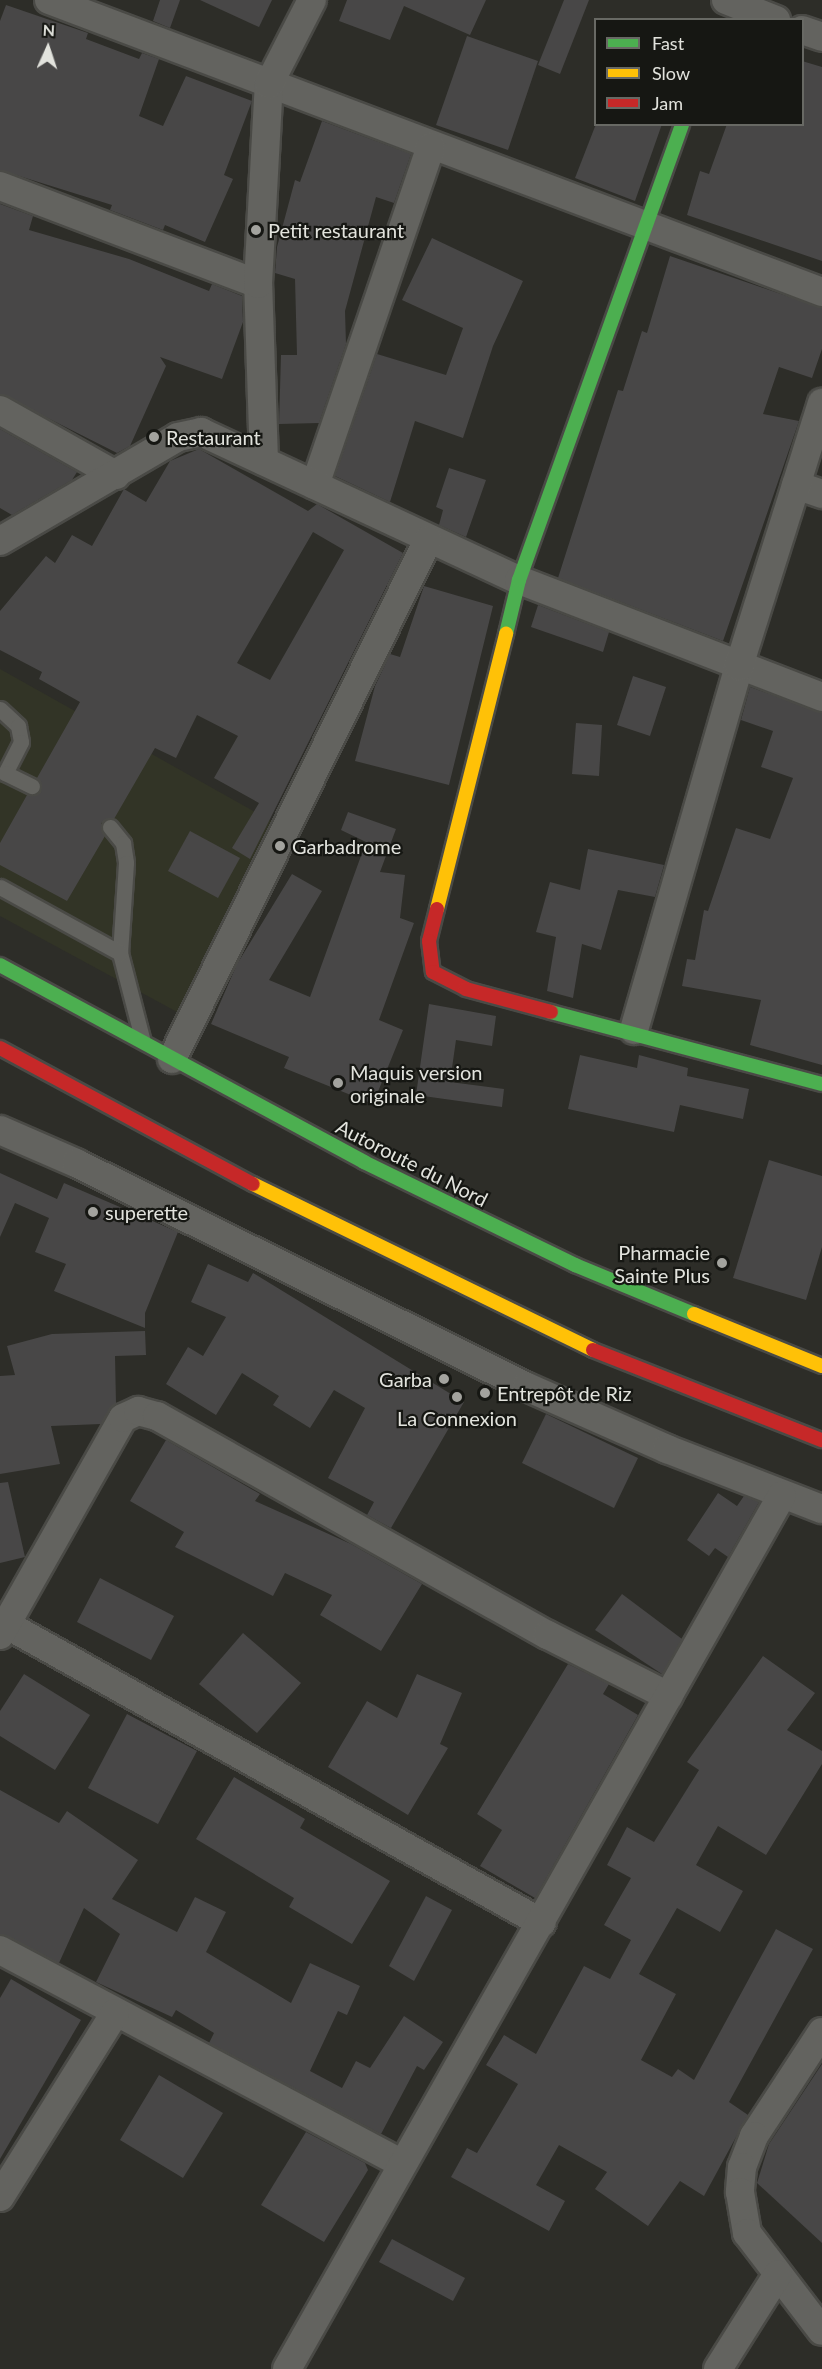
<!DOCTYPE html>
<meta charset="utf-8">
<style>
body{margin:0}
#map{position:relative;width:822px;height:2369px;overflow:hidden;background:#2d2d28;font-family:Lato,sans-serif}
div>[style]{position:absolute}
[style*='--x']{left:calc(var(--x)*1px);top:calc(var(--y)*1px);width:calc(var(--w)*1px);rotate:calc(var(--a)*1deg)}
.built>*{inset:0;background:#323426}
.building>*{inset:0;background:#484747}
.roads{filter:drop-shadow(2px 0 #4a4a46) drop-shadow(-2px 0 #4a4a46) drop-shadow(0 2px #4a4a46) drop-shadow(0 -2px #4a4a46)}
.lane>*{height:15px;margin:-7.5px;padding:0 7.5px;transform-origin:7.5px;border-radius:7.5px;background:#63635f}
.street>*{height:28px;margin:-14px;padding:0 14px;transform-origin:14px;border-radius:14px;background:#63635f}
.fast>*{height:14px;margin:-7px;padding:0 7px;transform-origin:7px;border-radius:7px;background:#4caf50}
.slow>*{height:14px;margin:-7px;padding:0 7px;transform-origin:7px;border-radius:7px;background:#ffc107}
.jam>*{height:14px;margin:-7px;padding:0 7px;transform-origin:7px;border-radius:7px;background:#c62828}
.dots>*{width:16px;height:16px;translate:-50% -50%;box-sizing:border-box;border:3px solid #161713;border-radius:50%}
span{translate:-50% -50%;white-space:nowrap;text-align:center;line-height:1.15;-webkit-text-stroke:4.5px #161713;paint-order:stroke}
.poi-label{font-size:20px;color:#e2e3dd}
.left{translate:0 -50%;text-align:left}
.right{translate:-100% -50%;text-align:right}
.street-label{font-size:20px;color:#e2e3dd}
.legend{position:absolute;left:594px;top:18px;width:210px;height:108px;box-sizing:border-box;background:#161713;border:2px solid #686964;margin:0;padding:8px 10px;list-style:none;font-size:18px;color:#e2e3dd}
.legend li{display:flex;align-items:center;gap:12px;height:30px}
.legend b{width:30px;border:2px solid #686964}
.north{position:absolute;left:18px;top:18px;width:60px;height:60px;-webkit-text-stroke:4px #161713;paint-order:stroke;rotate:3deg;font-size:16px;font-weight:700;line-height:24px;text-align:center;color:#e2e3dd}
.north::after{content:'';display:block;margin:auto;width:21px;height:27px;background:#e2e3dd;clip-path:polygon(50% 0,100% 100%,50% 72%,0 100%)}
</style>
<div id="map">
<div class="built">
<div style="clip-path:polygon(0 669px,273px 822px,179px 1013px,0 916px)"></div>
</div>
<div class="building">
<div style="clip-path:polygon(160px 0,180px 0,170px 28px,153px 21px)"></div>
<div style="clip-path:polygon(200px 0,272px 0,259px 27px)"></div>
<div style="clip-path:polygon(347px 0,486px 0,470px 35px,404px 6px,390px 40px,339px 21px)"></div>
<div style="clip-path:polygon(564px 0,589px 0,560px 74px,538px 65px)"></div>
<div style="clip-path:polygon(6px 5px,88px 33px,86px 39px,139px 59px,142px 53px,159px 59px,139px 116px,163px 126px,186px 76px,252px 101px,224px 175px,233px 179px,205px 242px,165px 225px,163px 230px,110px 210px,112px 205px,0 170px,0 21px)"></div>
<div style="clip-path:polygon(467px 36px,538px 61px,508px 150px,436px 125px)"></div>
<div style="clip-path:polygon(802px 61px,822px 67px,822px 261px,687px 215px,700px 171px,709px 174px,727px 124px,802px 124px)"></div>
<div style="clip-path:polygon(322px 121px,411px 154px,394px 203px,376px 197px,345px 311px,346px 344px,319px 423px,279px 424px,281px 355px,297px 355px,295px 279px,275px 273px,277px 247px,295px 180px,300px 182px)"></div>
<div style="clip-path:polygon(596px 124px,662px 124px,635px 201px,575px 178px)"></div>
<div style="clip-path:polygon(0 204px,33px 216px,29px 230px,129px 259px,209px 291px,212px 284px,242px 296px,243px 322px,222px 379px,160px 357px,166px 366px,130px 446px,117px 453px,0 394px)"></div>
<div style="clip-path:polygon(432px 238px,523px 281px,493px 346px,463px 438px,415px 421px,390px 502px,335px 476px,377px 354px,446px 375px,463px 328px,402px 300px)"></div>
<div style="clip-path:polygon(670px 256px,822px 308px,822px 349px,812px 378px,779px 367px,763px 414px,799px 421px,723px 641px,558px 578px,618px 390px,623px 391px,642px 331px,647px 333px)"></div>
<div style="clip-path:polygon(0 429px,77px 472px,72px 480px,12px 515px,0 508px)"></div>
<div style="clip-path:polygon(evenodd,199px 449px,308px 511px,317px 504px,403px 553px,250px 859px,232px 848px,259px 803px,214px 778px,238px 736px,197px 715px,176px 758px,155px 748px,114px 819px,101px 823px,105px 836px,67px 901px,0 865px,0 843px,27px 795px,40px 791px,37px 778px,80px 702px,39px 679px,42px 672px,0 650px,0 611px,46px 556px,55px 563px,72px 535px,92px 546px,124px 489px,146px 502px,170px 461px,199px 449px,313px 532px,344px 550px,270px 680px,237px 663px,313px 532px)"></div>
<div style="clip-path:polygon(449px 468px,486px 480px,466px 537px,439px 525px,443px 510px,436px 507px)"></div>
<div style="clip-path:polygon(424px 586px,493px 606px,449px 785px,355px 761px,375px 686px,390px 654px,400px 657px)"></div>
<div style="clip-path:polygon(538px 605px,609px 632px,603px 652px,531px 627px)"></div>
<div style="clip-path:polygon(633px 676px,666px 687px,650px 736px,617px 725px)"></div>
<div style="clip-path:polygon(750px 687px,822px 713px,822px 1065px,750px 1045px,761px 1000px,682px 986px,687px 959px,695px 960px,704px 910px,708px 911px,736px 828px,770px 839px,793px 778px,761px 767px,773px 731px,741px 720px)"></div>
<div style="clip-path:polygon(576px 723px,602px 725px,599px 776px,572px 774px)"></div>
<div style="clip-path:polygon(348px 812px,396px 829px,380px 872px,405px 875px,400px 918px,414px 923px,379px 1020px,403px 1030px,373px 1104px,284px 1068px,289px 1057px,211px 1024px,237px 964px,292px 874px,322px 891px,269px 980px,310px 997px,366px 842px,341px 830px)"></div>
<div style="clip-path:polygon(190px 831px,240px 858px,218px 898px,168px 871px)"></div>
<div style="clip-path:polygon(588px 849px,664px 865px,655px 897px,618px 890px,601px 950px,582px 944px,573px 998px,547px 991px,556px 937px,536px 932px,550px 882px,580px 890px)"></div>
<div style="clip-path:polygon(429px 1004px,496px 1016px,492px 1046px,456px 1040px,450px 1082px,504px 1089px,502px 1107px,416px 1095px)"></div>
<div style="clip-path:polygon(580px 1055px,637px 1068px,639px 1055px,688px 1068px,687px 1076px,749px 1089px,743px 1119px,680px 1105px,674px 1132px,568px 1109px)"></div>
<div style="clip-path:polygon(769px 1160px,822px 1176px,822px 1247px,806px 1300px,733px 1278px)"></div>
<div style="clip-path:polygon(0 1173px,57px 1199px,64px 1183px,178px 1232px,145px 1313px,145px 1328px,54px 1291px,66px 1264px,35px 1252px,49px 1218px,15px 1203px,0 1237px)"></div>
<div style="clip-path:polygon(208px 1264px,248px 1282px,253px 1273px,464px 1402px,391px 1528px,367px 1515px,374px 1502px,328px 1478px,365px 1408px,334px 1390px,310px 1428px,273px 1405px,279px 1396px,242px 1373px,216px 1415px,166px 1384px,188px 1347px,203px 1356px,226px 1317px,191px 1302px)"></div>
<div style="clip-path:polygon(145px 1331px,146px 1355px,115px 1356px,116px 1403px,101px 1424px,51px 1426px,60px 1464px,0 1474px,0 1376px,15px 1375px,7px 1346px,52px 1334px)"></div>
<div style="clip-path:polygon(546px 1414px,638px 1458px,614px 1508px,522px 1463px)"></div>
<div style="clip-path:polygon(166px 1440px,260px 1494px,255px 1501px,351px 1544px,422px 1584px,381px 1651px,320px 1615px,332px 1595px,285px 1573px,273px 1596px,175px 1547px,184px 1532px,130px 1501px)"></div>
<div style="clip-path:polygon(8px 1482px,25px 1557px,0 1563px,0 1483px)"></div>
<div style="clip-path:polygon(718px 1493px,737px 1506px,744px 1496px,759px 1502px,728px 1557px,715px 1548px,709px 1556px,687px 1540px)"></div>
<div style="clip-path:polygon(100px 1578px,174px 1616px,151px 1660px,77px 1622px)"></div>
<div style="clip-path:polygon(622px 1594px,682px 1639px,662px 1674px,595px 1630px)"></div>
<div style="clip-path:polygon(243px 1633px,301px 1683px,257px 1733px,199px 1684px)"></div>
<div style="clip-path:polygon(763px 1656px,815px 1693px,787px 1730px,822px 1751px,822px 1764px,766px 1855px,718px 1826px,696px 1865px,743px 1891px,720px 1932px,677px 1908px,639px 1974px,676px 1994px,641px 2060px,672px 2077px,678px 2069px,694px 2080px,776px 1929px,813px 1949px,729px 2102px,748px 2115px,704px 2196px,680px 2181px,648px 2226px,595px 2189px,607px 2172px,559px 2145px,536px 2185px,565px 2201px,549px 2231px,451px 2177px,467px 2148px,477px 2153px,518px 2084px,486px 2065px,504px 2035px,536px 2054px,584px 1966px,610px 1979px,631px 1940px,604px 1925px,631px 1878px,607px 1865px,627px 1827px,654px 1842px,699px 1770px,687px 1762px)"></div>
<div style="clip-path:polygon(568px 1664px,609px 1684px,603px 1694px,638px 1715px,535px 1898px,480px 1866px,502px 1830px,477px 1814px)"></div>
<div style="clip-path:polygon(24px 1674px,90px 1715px,55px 1770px,0 1736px,0 1711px)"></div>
<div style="clip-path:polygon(417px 1674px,462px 1693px,440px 1744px,448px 1748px,408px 1815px,328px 1767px,367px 1701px,397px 1718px)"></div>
<div style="clip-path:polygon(127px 1714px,197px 1751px,158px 1824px,88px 1788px)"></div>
<div style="clip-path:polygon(234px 1777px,305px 1819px,300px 1828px,390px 1881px,352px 1944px,289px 1907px,294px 1898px,196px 1839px)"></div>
<div style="clip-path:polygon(0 1790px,59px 1823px,67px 1811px,138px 1860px,112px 1899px,177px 1932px,195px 1897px,226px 1912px,206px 1952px,291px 2003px,310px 1963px,360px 1986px,347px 2015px,338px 2011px,310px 2071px,342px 2088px,356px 2061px,370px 2068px,404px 2016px,443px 2042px,424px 2070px,417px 2066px,381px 2134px,209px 2043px,214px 2033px,176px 2010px,172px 2017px,96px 1982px,120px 1934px,84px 1908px,59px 1963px,0 1934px)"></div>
<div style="clip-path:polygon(426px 1896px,452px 1910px,414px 1981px,389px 1966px)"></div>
<div style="clip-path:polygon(11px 1979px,81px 2020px,0 2159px,0 1998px)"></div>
<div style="clip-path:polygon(822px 2064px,822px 2243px,757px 2183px,769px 2144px)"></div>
<div style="clip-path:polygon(159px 2075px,223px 2113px,183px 2178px,120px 2140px)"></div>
<div style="clip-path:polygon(306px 2132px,365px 2163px,368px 2170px,324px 2242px,261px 2205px)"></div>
<div style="clip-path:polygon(392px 2239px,465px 2278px,453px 2301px,379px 2262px)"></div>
</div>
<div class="roads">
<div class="lane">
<div style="--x:0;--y:709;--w:25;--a:43"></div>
<div style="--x:18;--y:726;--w:16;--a:79"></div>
<div style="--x:21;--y:742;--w:35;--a:117"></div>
<div style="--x:5;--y:773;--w:30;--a:26"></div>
<div style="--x:110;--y:827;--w:21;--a:51"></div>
<div style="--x:123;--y:843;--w:20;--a:81"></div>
<div style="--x:126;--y:863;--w:90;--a:93.8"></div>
<div style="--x:120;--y:953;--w:88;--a:75.5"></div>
<div style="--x:0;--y:887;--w:137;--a:28.8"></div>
</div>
<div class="street">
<div style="--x:49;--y:0;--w:826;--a:20.69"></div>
<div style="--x:726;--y:0;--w:54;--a:21.8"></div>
<div style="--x:802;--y:30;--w:21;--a:19"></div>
<div style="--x:0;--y:186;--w:276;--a:20.8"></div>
<div style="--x:0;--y:410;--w:133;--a:29.3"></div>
<div style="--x:264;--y:461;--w:177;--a:-91.9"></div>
<div style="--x:258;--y:284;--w:200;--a:-86.9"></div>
<div style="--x:269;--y:84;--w:94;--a:-62.9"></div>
<div style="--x:315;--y:485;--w:358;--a:-71.1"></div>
<div style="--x:796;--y:485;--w:28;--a:19"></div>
<div style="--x:0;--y:541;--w:206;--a:-30.3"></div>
<div style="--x:178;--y:437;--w:24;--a:-12"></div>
<div style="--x:201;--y:432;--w:351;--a:25"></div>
<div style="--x:519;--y:580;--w:325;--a:21.1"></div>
<div style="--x:634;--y:1030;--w:379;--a:-73.9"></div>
<div style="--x:739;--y:666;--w:276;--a:-72.5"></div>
<div style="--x:172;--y:1059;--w:579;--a:-63.74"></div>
<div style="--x:0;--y:1130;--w:83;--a:23.5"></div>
<div style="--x:76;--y:1163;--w:504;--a:26.41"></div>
<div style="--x:527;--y:1387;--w:153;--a:23.9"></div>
<div style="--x:667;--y:1449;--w:166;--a:21.2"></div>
<div style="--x:0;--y:1621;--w:620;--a:29.13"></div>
<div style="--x:0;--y:1635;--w:249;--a:-60.5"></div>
<div style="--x:123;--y:1418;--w:17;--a:-25"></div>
<div style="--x:138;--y:1411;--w:20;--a:15"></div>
<div style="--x:157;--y:1416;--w:448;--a:29.3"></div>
<div style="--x:548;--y:1635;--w:135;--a:26.9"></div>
<div style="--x:0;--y:1950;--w:453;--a:28"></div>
<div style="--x:822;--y:2032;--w:124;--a:123.2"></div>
<div style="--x:754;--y:2136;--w:33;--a:111"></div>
<div style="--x:742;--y:2167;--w:25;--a:95"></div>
<div style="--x:740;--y:2192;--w:42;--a:80.3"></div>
<div style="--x:747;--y:2233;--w:123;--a:52.6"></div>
<div style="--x:0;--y:2197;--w:217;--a:-58"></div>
<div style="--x:287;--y:2369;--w:1004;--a:-60.47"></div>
<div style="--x:718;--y:2369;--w:112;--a:-57.7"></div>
</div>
<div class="fast">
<div style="--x:506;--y:634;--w:56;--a:-76.5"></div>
<div style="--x:519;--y:580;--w:484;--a:-70.3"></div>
<div style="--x:0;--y:965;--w:414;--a:28.4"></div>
<div style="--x:364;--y:1162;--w:235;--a:26"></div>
<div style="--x:575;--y:1265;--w:129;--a:22.4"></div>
<div style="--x:551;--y:1012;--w:280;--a:14.9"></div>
</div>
<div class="slow">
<div style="--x:437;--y:909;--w:284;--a:-75.9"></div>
<div style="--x:253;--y:1184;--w:378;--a:26"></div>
<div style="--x:694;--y:1314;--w:138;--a:22.1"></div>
</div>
<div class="jam">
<div style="--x:437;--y:909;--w:33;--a:104"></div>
<div style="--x:429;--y:941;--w:31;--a:83"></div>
<div style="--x:433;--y:972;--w:37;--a:27"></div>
<div style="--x:466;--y:989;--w:88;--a:15.1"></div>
<div style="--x:0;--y:1048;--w:287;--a:28.3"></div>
<div style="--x:593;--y:1350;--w:246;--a:21.5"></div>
</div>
</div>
<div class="dots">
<div style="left:256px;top:230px;background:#a3a39e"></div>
<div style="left:154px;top:437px;background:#a3a39e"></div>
<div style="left:280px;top:846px;background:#a3a39e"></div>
<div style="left:338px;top:1083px;background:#a3a39e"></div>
<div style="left:93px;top:1212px;background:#a3a39e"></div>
<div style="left:722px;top:1263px;background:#a3a39e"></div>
<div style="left:444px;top:1379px;background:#a3a39e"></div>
<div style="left:485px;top:1393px;background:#a3a39e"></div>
<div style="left:457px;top:1397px;background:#a3a39e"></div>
</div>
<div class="poi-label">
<span class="left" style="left:268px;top:230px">Petit restaurant</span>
<span class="left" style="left:166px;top:437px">Restaurant</span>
<span class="left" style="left:292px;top:846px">Garbadrome</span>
<span class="left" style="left:350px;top:1084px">Maquis version<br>originale</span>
<span class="left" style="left:105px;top:1212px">superette</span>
<span class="right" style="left:710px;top:1264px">Pharmacie<br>Sainte Plus</span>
<span class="right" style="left:432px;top:1379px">Garba</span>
<span class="left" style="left:497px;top:1393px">Entrepôt de Riz</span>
<span style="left:457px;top:1418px">La Connexion</span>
</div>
<div class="street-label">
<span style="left:412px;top:1163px;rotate:27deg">Autoroute du Nord</span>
</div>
<ul class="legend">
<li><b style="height:8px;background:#4caf50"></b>Fast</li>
<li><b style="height:8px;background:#ffc107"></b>Slow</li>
<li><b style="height:8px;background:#c62828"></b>Jam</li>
</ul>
<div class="north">N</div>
</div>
